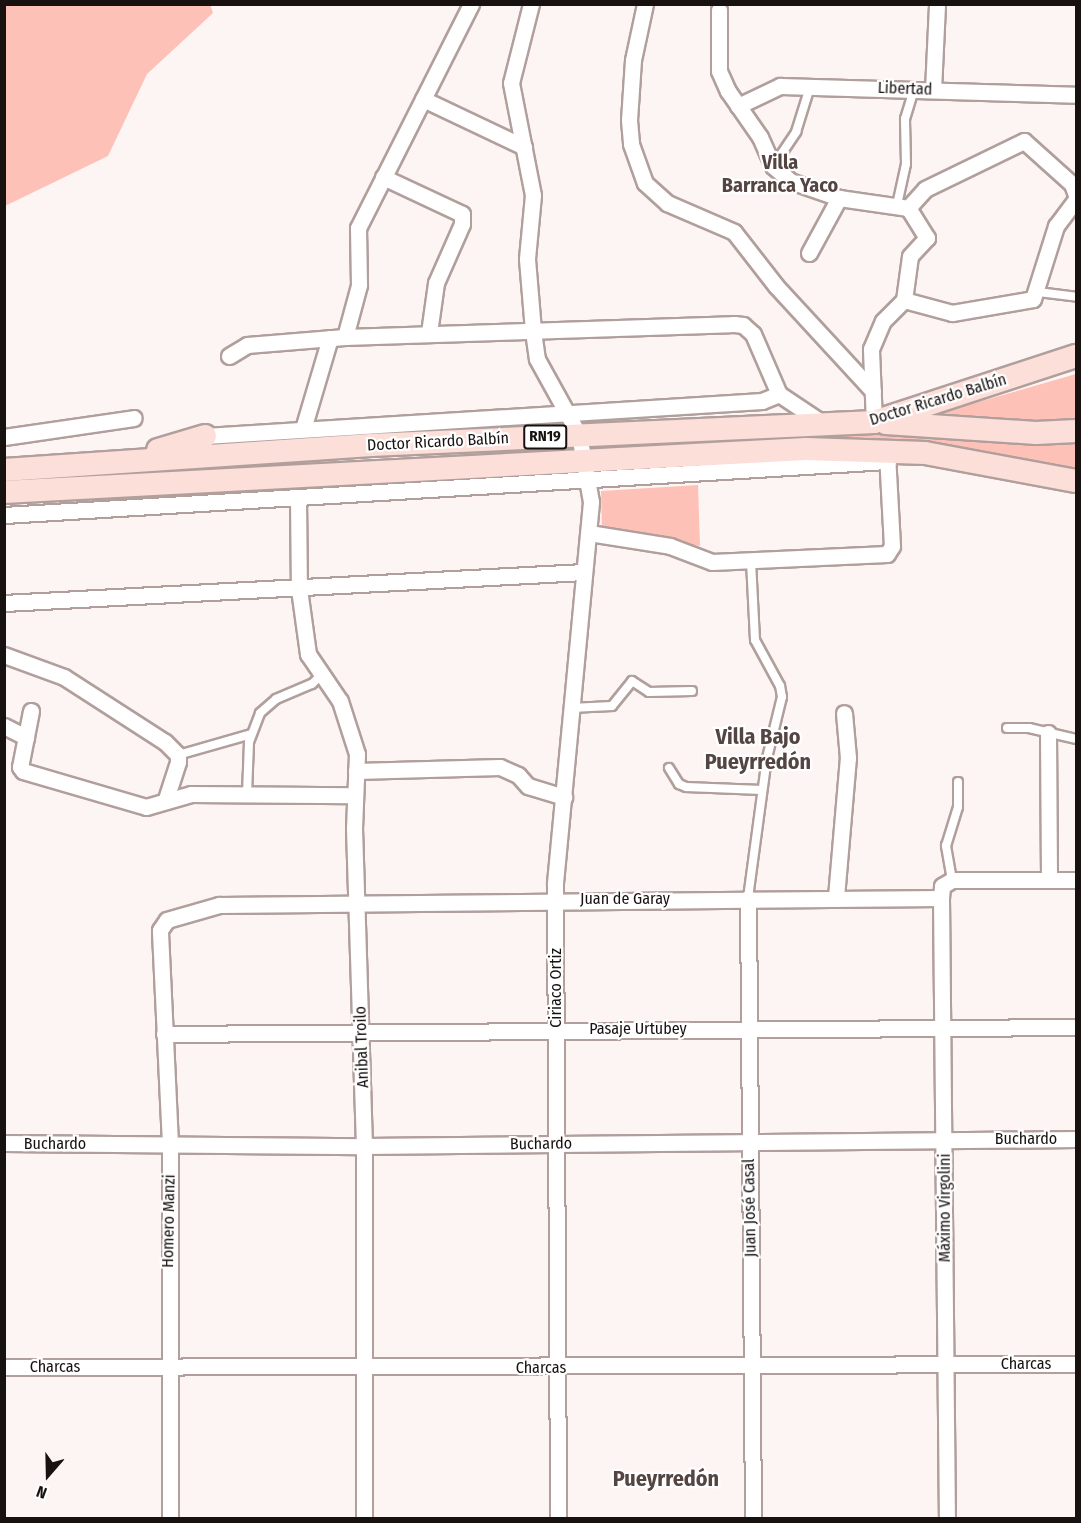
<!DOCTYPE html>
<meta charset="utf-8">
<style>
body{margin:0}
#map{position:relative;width:1081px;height:1523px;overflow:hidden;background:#fdf5f4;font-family:"Fira Sans Condensed",sans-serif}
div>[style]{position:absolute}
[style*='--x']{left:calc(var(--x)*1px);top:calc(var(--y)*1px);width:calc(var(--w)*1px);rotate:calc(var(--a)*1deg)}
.green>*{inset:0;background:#fec1b7}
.roads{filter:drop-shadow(2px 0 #b19f9c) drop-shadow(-2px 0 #b19f9c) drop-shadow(0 2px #b19f9c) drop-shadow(0 -2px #b19f9c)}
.lane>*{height:8px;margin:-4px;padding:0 4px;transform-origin:4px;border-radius:4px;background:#fff}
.street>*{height:15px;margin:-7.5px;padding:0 7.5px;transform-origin:7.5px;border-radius:7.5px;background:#fff}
.primary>*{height:22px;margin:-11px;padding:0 11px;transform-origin:11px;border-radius:11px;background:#fddfda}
span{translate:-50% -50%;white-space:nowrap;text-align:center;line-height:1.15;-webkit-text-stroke:4.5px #fff;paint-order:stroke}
.shield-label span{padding:2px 4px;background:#fff;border:2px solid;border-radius:4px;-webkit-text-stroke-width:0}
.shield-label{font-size:15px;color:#171110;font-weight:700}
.street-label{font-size:16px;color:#171110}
.quarter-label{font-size:20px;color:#544542;font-weight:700}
.district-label{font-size:22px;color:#544542;font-weight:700}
.frame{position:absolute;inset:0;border:6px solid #171110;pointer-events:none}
.north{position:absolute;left:18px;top:1445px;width:60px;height:60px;-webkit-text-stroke:4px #fff;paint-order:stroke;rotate:200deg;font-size:16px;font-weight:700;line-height:24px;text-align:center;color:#171110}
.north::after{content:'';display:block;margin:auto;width:21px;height:27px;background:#171110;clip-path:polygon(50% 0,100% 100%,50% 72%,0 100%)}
</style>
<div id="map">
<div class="green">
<div style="clip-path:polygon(5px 4px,210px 4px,213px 13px,147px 74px,108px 156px,5px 206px)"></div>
<div style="clip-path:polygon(1076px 374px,1076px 419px,1021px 423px,903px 415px,937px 405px,940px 413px)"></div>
<div style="clip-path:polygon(840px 426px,1076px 438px,1076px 468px,891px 442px,771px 438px)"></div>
<div style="clip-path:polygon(698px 485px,700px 546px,602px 532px,601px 491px)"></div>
</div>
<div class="roads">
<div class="lane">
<div style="--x:774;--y:165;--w:40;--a:-56"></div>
<div style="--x:796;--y:132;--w:47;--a:-72.7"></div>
<div style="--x:897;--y:205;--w:42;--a:-77.6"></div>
<div style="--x:906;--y:164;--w:45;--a:-91.3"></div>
<div style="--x:905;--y:119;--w:31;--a:-73"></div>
<div style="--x:1038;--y:292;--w:38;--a:7"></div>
<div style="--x:571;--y:708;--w:41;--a:-2.8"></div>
<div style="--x:612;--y:706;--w:32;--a:-51"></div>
<div style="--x:632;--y:681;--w:20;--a:33"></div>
<div style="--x:649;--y:692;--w:43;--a:-1.3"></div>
<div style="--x:1007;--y:728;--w:22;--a:0"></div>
<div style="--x:1029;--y:728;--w:48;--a:13.2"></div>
<div style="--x:178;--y:755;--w:76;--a:-16"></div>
<div style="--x:669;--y:768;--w:19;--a:58"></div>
<div style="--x:679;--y:784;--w:8;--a:23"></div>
<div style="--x:686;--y:787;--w:76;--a:2.3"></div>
<div style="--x:247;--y:794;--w:52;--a:-87.8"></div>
<div style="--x:249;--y:742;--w:31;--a:-69"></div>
<div style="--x:260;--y:713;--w:21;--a:-41"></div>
<div style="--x:276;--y:699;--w:39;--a:-23"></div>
<div style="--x:312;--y:684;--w:11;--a:-45"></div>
<div style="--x:952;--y:880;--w:35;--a:-100"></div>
<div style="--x:946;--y:846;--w:41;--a:-72.9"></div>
<div style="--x:958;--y:807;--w:25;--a:-90"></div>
<div style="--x:748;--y:898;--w:141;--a:-82.3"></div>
<div style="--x:767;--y:758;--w:63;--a:-76.2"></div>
<div style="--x:782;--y:697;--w:11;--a:-100"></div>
<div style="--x:780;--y:686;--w:52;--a:-118.5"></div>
<div style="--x:755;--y:640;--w:79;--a:-92.9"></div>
</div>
<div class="street">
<div style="--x:531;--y:4;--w:81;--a:104.2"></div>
<div style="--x:511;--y:83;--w:114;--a:78.9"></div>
<div style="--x:533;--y:195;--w:64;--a:95.4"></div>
<div style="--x:527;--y:259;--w:72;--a:85.2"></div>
<div style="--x:533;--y:331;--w:28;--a:82"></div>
<div style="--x:537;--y:359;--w:87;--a:61.1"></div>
<div style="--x:579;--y:435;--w:68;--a:79.8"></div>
<div style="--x:591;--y:502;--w:384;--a:95.4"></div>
<div style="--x:555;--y:884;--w:634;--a:89.73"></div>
<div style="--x:645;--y:4;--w:57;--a:102.1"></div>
<div style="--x:633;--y:60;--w:60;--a:93.8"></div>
<div style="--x:629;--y:120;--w:24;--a:85"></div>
<div style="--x:631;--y:144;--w:41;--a:70.3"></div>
<div style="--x:645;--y:183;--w:30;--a:42"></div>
<div style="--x:667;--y:203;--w:73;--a:23.4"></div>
<div style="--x:734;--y:232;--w:68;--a:52.1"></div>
<div style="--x:776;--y:286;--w:143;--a:47.3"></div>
<div style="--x:719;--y:10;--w:61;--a:90"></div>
<div style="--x:719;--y:71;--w:22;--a:66"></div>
<div style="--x:728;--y:91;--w:56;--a:55.2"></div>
<div style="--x:760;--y:137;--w:32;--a:66"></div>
<div style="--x:773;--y:166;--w:23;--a:41"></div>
<div style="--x:790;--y:181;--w:52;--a:19.1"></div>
<div style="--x:839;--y:198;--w:70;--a:8.2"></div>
<div style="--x:933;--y:90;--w:86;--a:-87.3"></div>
<div style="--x:423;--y:99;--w:112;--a:25.4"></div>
<div style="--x:738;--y:106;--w:47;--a:-25.5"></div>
<div style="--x:780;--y:86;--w:296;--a:1.7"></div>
<div style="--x:383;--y:177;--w:87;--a:25.1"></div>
<div style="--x:462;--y:214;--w:10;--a:90"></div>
<div style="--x:462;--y:224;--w:64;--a:113.8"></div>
<div style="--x:436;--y:283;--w:50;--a:98"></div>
<div style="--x:809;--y:253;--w:63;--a:-61.4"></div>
<div style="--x:904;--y:300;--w:50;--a:15.2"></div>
<div style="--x:952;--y:313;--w:82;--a:-9.8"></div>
<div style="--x:1033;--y:299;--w:77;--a:-72.5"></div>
<div style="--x:1056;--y:226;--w:34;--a:-53"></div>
<div style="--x:345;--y:337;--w:54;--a:-74.9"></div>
<div style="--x:359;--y:285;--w:57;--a:-91"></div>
<div style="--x:358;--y:228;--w:251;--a:-63.2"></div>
<div style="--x:229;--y:356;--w:21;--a:-31"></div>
<div style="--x:247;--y:345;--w:98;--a:-4.7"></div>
<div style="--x:345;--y:337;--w:389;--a:-1.9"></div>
<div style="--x:734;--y:324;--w:9;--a:6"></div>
<div style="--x:743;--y:325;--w:13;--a:42"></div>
<div style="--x:753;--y:334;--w:65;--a:66.6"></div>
<div style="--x:779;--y:394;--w:54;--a:33.7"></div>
<div style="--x:874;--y:422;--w:73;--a:-92.4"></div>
<div style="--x:871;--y:349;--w:30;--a:-67"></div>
<div style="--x:883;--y:321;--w:30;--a:-45"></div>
<div style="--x:904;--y:300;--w:44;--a:-82.2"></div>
<div style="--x:910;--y:256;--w:25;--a:-47"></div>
<div style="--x:927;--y:238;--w:36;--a:-122"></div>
<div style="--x:908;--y:208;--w:25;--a:-48"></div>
<div style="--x:925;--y:189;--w:110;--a:-25.9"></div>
<div style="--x:1024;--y:141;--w:64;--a:41.9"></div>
<div style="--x:1072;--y:184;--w:12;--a:70"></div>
<div style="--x:303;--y:429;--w:95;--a:-73.5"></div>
<div style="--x:205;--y:436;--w:558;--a:-3.6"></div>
<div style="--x:762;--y:401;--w:18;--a:-22"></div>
<div style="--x:4;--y:437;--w:131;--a:-8.3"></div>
<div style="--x:298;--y:498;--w:91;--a:89.4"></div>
<div style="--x:299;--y:589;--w:66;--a:82.1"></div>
<div style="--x:308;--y:654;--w:57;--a:55.8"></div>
<div style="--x:340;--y:701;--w:56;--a:72.2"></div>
<div style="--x:357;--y:754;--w:74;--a:92.3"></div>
<div style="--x:354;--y:828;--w:318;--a:88.2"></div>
<div style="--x:364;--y:1146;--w:372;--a:90"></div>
<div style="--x:4;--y:515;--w:886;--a:-3.5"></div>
<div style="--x:589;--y:533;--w:82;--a:9.1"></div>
<div style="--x:670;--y:546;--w:45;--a:20.9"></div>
<div style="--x:712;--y:562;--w:175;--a:-2.6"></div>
<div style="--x:887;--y:554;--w:9;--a:-58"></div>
<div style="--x:892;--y:546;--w:93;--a:-93.1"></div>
<div style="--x:4;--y:603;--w:581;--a:-3.06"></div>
<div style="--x:4;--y:655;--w:64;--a:20.1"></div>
<div style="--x:64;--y:677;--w:120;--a:32.8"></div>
<div style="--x:165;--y:742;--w:18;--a:45"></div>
<div style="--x:178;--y:755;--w:7;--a:90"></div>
<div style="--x:178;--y:762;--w:40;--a:108"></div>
<div style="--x:31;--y:711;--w:57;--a:101.1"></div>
<div style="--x:20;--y:767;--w:5;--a:53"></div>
<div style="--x:23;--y:771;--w:128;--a:16.3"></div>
<div style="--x:146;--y:807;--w:47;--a:-16.1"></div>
<div style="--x:191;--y:794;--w:163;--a:0.4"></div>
<div style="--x:4;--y:726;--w:25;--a:27"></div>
<div style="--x:1048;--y:733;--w:146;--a:89.6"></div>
<div style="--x:356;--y:771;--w:144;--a:-1.6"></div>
<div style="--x:500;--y:767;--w:20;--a:24"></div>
<div style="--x:518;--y:775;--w:15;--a:48"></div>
<div style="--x:528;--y:786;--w:38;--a:17"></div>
<div style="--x:836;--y:897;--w:140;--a:-85.1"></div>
<div style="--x:848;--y:758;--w:45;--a:-95.1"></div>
<div style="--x:748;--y:898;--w:620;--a:89.54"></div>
<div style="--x:941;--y:898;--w:620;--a:89.45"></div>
<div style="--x:164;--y:1034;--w:912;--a:-0.44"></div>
<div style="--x:4;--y:1143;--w:360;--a:0.5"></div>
<div style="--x:364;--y:1146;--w:712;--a:-0.56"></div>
<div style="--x:4;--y:1367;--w:1072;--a:-0.16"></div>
<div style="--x:170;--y:1518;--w:374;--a:-90"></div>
<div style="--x:170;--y:1144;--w:214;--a:-92.7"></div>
<div style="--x:160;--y:930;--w:12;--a:-55"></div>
<div style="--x:167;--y:920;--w:54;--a:-16.1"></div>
<div style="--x:219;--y:905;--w:722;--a:-0.56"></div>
<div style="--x:941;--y:898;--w:12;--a:-85"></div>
<div style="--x:942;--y:886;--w:12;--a:-31"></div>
<div style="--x:952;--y:880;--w:124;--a:0"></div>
</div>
<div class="primary">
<div style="--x:886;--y:423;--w:150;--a:3.8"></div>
<div style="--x:1036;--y:433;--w:40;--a:-2.9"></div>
<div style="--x:158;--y:450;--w:49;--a:-16.6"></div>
<div style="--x:4;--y:470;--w:368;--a:-3.9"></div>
<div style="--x:371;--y:445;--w:504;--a:-2.62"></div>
<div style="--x:874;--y:422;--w:213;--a:-18.1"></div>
<div style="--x:4;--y:492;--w:803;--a:-3.07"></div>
<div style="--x:806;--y:449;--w:119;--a:1.9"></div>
<div style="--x:925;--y:453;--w:154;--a:10.5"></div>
</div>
</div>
<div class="shield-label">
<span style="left:545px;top:437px">RN19</span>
</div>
<div class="street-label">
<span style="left:905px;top:89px;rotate:2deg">Libertad</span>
<span style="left:938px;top:400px;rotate:-17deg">Doctor Ricardo Balbín</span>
<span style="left:438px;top:442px;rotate:-3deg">Doctor Ricardo Balbín</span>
<span style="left:625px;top:899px">Juan de Garay</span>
<span style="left:556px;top:988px;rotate:-90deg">Ciriaco Ortiz</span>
<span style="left:638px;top:1029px">Pasaje Urtubey</span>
<span style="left:362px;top:1047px;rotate:-92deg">Anibal Troilo</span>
<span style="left:1026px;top:1139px">Buchardo</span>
<span style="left:55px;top:1144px">Buchardo</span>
<span style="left:541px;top:1144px;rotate:-1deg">Buchardo</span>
<span style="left:750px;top:1208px;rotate:-91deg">Juan José Casal</span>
<span style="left:945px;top:1208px;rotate:-90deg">Máximo Virgolini</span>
<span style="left:169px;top:1221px;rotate:-89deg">Homero Manzi</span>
<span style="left:1026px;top:1364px">Charcas</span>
<span style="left:55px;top:1367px">Charcas</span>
<span style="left:541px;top:1368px">Charcas</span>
</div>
<div class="quarter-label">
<span style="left:780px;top:174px">Villa<br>Barranca Yaco</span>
</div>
<div class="district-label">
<span style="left:758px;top:749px">Villa Bajo<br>Pueyrredón</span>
<span style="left:666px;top:1479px">Pueyrredón</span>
</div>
<div class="frame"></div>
<div class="north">N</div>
</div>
